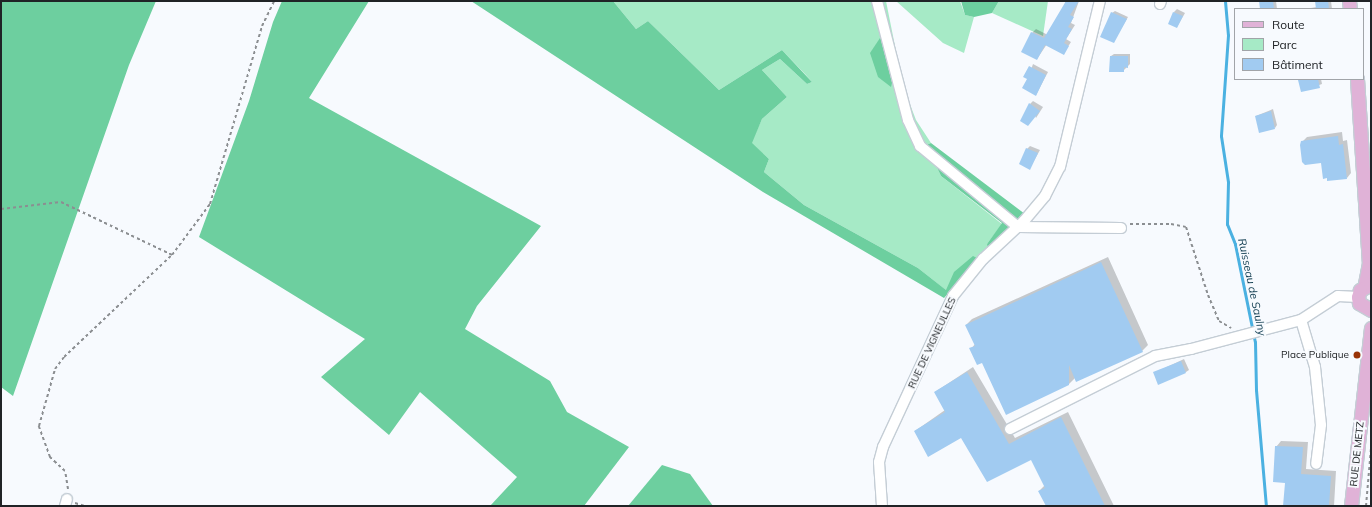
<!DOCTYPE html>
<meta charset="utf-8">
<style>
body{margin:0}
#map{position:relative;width:1372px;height:507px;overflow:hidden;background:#f7fafe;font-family:Mulish,sans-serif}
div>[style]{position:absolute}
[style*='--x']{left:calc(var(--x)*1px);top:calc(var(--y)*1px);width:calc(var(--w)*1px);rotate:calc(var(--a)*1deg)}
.green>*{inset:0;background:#a6eac6}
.forest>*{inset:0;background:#6dcf9f}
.shadow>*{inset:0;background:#0003}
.stream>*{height:3px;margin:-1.5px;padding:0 1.5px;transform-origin:1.5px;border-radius:1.5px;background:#4bb1e1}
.building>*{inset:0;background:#a1cbf1}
.path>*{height:2px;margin-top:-1px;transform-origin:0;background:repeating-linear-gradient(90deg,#8b8e91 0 3px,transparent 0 6px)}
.roads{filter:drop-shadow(1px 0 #c4cdd5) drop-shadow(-1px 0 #c4cdd5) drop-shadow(0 1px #c4cdd5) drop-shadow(0 -1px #c4cdd5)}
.minor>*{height:10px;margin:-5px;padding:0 5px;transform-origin:5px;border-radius:5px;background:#fff}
.major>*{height:13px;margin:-6.5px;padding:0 6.5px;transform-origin:6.5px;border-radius:6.5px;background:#e0b2d7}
.dots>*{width:11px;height:11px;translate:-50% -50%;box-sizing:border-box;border:2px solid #f7fafe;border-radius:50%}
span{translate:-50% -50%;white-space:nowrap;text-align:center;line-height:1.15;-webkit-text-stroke:4px #f7fafe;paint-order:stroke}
.street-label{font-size:10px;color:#202326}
.poi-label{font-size:10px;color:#202326}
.right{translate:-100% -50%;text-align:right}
.water-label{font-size:11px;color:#0d3a4e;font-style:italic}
.frame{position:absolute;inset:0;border:2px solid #202326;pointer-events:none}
.legend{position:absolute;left:1234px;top:8px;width:130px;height:72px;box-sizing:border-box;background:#f7fafe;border:1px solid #a1a4a8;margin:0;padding:5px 7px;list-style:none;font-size:12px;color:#202326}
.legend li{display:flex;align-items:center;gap:8px;height:20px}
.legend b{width:20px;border:1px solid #a1a4a8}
</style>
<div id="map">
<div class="green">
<div style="clip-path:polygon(613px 1px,886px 1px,903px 86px,916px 120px,931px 143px,926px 145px,941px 176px,1002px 224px,987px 244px,988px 251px,947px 291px,918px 268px,804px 205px,764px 172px,769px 159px,751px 143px,762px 119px,787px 97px,762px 70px,780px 59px,807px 84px,812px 82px,805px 74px,782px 50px,719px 90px,648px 21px,636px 29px)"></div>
<div style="clip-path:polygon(896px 1px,960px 1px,965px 15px,974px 17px,964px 53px,943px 43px)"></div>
<div style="clip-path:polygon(999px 1px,1048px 1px,1043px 36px,992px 13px)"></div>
</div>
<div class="forest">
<div style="clip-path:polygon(1px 1px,156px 1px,129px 65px,13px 396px,1px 387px)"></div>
<div style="clip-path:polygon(282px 1px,369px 1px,309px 98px,541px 226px,477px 306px,465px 329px,550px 381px,567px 412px,629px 447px,584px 506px,490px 506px,517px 477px,420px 392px,389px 435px,321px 377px,365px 339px,199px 237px,249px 101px,273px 22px)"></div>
<div style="clip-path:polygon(471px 1px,613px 1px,636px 29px,648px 21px,719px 90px,782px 50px,812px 82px,807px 84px,780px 59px,762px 70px,787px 97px,762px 119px,752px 143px,769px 159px,764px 172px,804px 205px,918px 268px,946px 290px,954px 272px,973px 256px,979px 259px,944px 298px,763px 192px)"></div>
<div style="clip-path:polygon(961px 1px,999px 1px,992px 13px,974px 17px,965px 15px)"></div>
<div style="clip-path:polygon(880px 38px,887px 40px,895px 70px,891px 87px,878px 77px,870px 53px)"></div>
<div style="clip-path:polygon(931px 143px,1025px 214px,988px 251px,987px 244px,1002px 223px,941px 176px,926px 145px)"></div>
<div style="clip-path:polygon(662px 465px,690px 474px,713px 506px,628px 506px)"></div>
</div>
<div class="shadow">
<div style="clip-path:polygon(1063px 1px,1079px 1px,1071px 23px,1075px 25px,1066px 39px,1071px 42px,1064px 53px,1047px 44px,1037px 59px,1032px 33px,1036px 29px,1048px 35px,1066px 3px)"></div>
<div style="clip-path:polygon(1260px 1px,1276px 1px,1277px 9px,1261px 9px)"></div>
<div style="clip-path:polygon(1316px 1px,1331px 1px,1332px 9px,1305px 9px,1317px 7px)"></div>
<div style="clip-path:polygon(1177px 9px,1185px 13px,1177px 27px,1174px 12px)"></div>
<div style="clip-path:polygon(1115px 11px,1128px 17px,1114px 41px,1112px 13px)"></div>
<div style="clip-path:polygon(1114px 54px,1130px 54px,1130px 64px,1123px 71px,1111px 56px)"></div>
<div style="clip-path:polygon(1033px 64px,1048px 72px,1036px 95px,1028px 78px)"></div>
<div style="clip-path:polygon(1300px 79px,1321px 79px,1322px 84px,1302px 91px)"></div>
<div style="clip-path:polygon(1033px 101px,1043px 107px,1036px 118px,1030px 104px)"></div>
<div style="clip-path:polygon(1273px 109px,1277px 125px,1275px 128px,1256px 116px)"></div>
<div style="clip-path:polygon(1342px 132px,1343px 141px,1347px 140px,1351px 173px,1347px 178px,1322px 162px,1302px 142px,1307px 137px)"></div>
<div style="clip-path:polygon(1030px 146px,1040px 150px,1030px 168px,1027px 149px)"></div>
<div style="clip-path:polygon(1108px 257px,1148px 345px,1142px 351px,1075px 378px,1069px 384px,982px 361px,971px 349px,975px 344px,966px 325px,972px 319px)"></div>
<div style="clip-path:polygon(1184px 359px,1189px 370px,1186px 372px,1154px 373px)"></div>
<div style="clip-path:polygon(973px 367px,1015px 438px,1068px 412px,1114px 506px,1047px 506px,1039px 491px,1045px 485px,1032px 458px,961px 437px,915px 431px,945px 410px,935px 392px)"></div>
<div style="clip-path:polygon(1281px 441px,1308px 442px,1306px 469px,1336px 471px,1334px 506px,1284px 506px,1286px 482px,1276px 447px)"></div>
</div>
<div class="stream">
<div style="--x:1225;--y:1;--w:34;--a:85"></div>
<div style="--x:1228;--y:35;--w:101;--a:94"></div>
<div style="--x:1221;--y:136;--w:47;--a:81.3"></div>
<div style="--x:1228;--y:182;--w:42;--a:91.4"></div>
<div style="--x:1227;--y:224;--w:22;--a:68"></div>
<div style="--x:1235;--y:244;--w:100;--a:78.5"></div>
<div style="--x:1255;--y:342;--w:48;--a:88.8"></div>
<div style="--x:1256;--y:390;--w:116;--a:85.1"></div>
</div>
<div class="building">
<div style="clip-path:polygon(1066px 1px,1079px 1px,1070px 15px,1074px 17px,1068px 27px,1072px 29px,1064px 43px,1069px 46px,1064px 55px,1045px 45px,1037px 60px,1021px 52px,1031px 32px,1044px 38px)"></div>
<div style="clip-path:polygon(1259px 1px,1273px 1px,1274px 9px,1260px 9px)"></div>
<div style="clip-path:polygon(1315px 1px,1328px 1px,1329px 9px,1316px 9px)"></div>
<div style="clip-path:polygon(1111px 12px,1127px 19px,1114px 43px,1100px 37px)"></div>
<div style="clip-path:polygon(1173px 12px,1183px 16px,1177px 28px,1168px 24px)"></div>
<div style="clip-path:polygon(1110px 56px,1128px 56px,1128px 68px,1124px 67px,1124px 72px,1109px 72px)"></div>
<div style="clip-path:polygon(1029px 66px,1046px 75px,1036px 96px,1022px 88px,1027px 79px,1023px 77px)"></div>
<div style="clip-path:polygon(1302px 79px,1318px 79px,1320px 88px,1301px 92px,1298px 80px)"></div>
<div style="clip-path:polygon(1029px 103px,1040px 111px,1028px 126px,1020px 121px)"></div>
<div style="clip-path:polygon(1271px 111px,1275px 129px,1259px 133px,1255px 116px)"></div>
<div style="clip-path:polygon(1338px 136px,1339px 145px,1343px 144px,1347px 179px,1327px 181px,1327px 178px,1323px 179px,1321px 163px,1305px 165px,1302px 162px,1300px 145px,1301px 141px)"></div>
<div style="clip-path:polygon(1026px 148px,1038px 153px,1030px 170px,1019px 164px)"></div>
<div style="clip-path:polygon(1101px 262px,1143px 352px,1076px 382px,1069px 365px,1069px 385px,1006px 415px,982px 363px,977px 365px,969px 348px,975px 346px,965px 325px)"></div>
<div style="clip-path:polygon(1181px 361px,1186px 373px,1158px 385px,1153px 372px)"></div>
<div style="clip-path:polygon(967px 372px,1009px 444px,1061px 417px,1105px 506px,1046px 506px,1038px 491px,1045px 488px,1031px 460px,987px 482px,961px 438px,928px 457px,914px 431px,945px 412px,934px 392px)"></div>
<div style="clip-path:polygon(1275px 446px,1303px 447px,1301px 474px,1331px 476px,1329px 506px,1283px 506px,1285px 483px,1273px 482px)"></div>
</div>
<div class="path">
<div style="--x:1;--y:209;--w:60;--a:-6.7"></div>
<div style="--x:61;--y:202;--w:123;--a:25.5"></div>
<div style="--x:1130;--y:224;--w:41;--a:0"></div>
<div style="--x:1171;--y:224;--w:15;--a:11"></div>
<div style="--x:1186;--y:227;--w:71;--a:72.1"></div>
<div style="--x:1208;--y:295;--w:28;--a:67"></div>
<div style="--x:1219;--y:321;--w:14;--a:30"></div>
<div style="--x:68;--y:489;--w:18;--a:-99"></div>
<div style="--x:65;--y:471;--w:21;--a:-137"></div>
<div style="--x:50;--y:457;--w:33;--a:-110"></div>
<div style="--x:39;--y:426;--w:59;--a:-74.3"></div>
<div style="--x:55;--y:369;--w:15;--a:-53"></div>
<div style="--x:64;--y:357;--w:149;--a:-43.4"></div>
<div style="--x:172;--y:255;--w:64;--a:-53.3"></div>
<div style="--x:210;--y:204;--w:185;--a:-73.7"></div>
<div style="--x:262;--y:26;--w:28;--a:-64"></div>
<div style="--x:75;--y:503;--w:10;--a:17"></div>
<div style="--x:1366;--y:506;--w:58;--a:-85.1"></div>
</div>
<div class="roads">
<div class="minor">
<div style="--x:877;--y:1;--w:123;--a:75.4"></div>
<div style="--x:908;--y:120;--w:29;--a:65"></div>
<div style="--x:920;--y:146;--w:127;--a:39.6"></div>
<div style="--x:1018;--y:227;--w:103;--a:0.6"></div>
<div style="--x:1160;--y:4;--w:3;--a:-72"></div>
<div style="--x:1301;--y:320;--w:49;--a:73.4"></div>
<div style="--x:1315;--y:367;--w:58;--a:84.1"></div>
<div style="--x:1321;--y:425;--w:39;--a:97"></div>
<div style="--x:1010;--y:429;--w:162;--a:-26.7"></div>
<div style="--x:1155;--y:356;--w:37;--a:-11"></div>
<div style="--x:1191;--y:349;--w:114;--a:-14.8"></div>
<div style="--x:1301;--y:320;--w:44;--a:-33"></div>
<div style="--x:1338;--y:296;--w:20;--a:3"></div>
<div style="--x:65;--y:506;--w:7;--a:-74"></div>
<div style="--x:882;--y:506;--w:44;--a:-93.9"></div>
<div style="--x:879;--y:462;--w:16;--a:-75"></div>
<div style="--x:883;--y:447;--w:166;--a:-65.1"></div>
<div style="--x:953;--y:296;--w:48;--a:-51"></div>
<div style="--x:983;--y:259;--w:56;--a:-42.8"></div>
<div style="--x:1024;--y:221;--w:33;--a:-50"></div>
<div style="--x:1045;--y:196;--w:33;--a:-63"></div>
<div style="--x:1060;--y:167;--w:171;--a:-76.5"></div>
</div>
<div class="major">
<div style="--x:1349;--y:1;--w:8;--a:83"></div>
<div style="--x:1357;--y:79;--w:184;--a:86.3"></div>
<div style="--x:1369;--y:263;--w:25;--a:101"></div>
<div style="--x:1371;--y:284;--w:13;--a:151"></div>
<div style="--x:1360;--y:290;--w:7;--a:106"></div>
<div style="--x:1358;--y:297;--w:6;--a:81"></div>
<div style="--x:1359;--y:303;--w:14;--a:30"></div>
<div style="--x:1351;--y:506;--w:179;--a:-83.6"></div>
</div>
</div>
<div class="dots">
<div style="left:1357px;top:355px;background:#983306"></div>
</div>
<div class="street-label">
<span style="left:932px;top:343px;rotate:-65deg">RUE DE VIGNEULLES</span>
<span style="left:1357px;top:454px;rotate:-84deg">RUE DE METZ</span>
</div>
<div class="poi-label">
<span class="right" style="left:1349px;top:355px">Place Publique</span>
</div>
<div class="water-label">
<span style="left:1252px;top:287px;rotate:78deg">Ruisseau de Saulny</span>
</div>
<div class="frame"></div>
<ul class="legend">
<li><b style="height:5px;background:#e0b2d7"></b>Route</li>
<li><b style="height:11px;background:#a6eac6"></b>Parc</li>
<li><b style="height:11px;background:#a1cbf1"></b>Bâtiment</li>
</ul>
</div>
